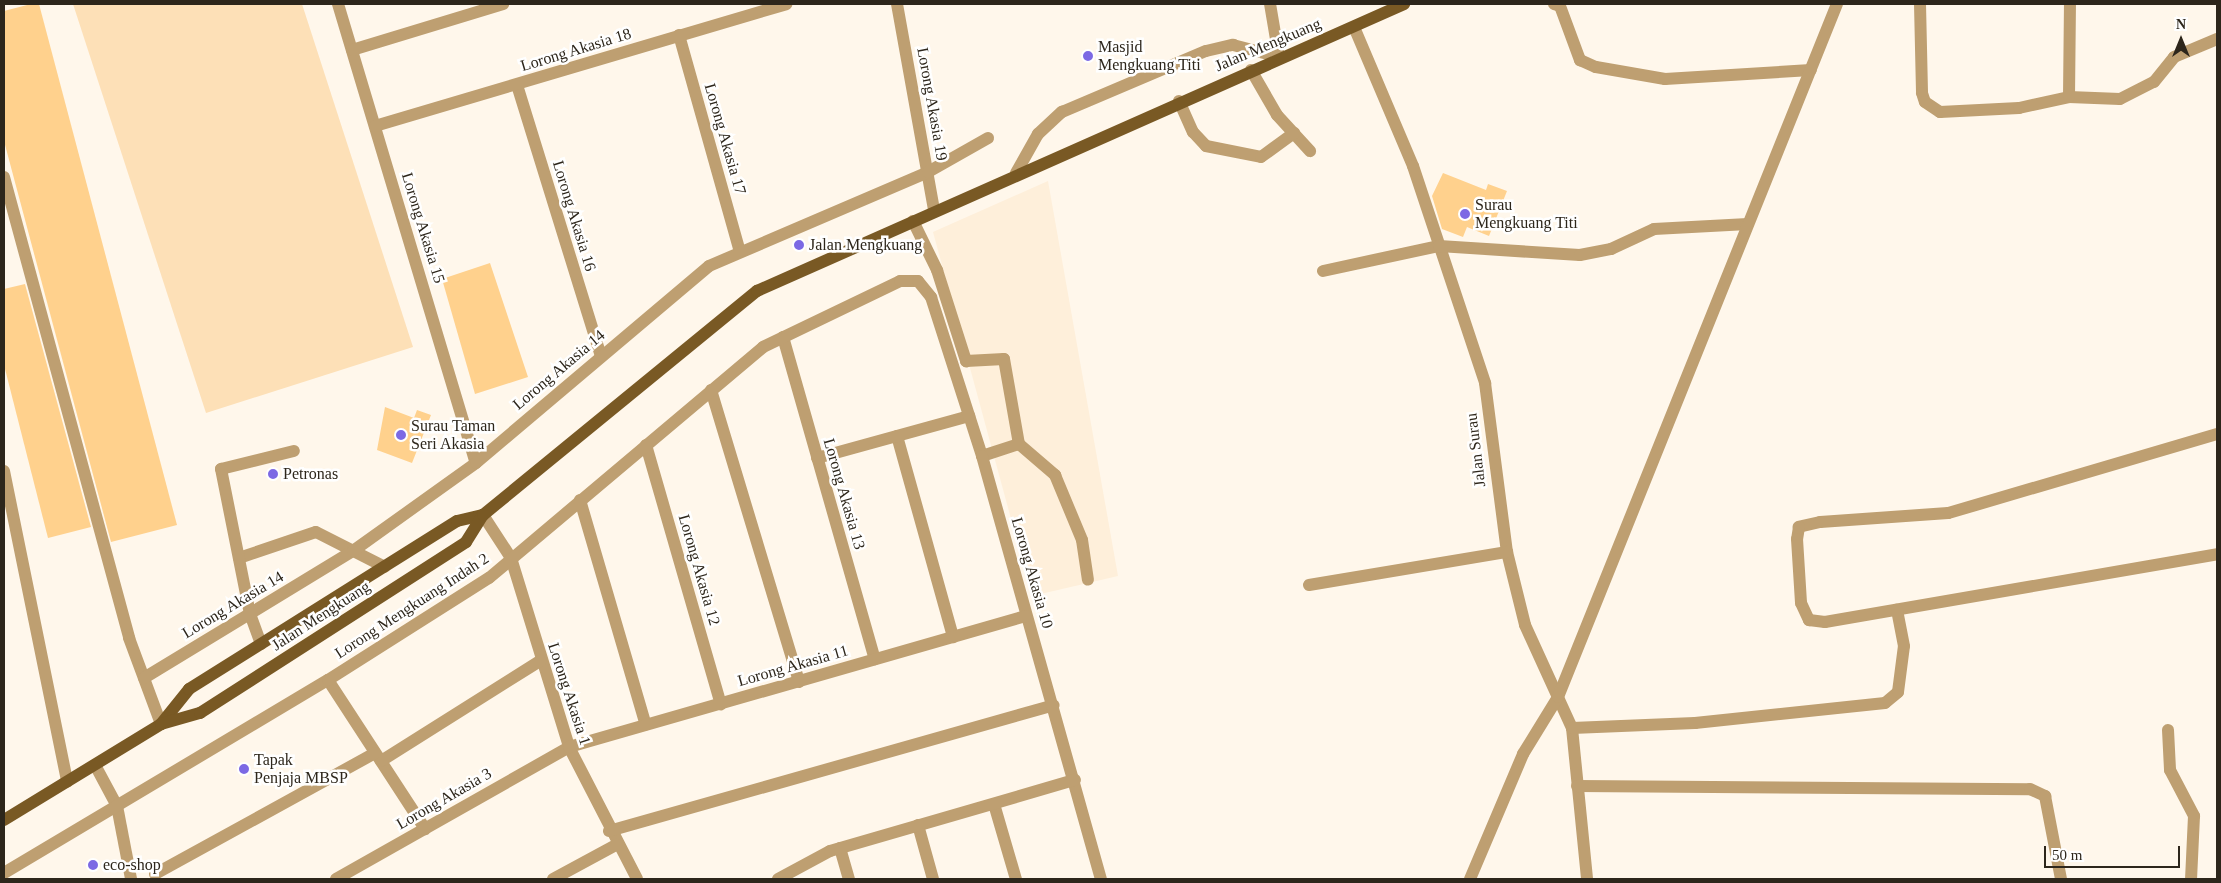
<!DOCTYPE html>
<style>
body{margin:0}
#map{position:relative;width:2221px;height:883px;overflow:hidden;background:#fff7eb;font-family:Georgia,serif}
div>[style]{position:absolute}
[style*='--x']{left:calc(var(--x)*1px);top:calc(var(--y)*1px);width:calc(var(--w)*1px);rotate:calc(var(--a)*1deg)}
.built>*{inset:0;background:#feefda}
.green>*{inset:0;background:#fde0b7}
.building>*{inset:0;background:#ffd18d}
.minor>*{height:12px;margin:-6px;padding:0 6px;transform-origin:6px;border-radius:6px;background:#be9f71}
.major>*{height:12px;margin:-6px;padding:0 6px;transform-origin:6px;border-radius:6px;background:#795924}
.dots>*{width:14px;height:14px;translate:-50% -50%;box-sizing:border-box;border:2px solid #fff;border-radius:50%}
span{translate:-50% -50%;white-space:nowrap;text-align:center;line-height:1.15;-webkit-text-stroke:5px #fff;paint-order:stroke}
.street-label{font-size:16px;color:#2d261b}
.poi-label{font-size:16px;color:#2d261b}
.left{translate:0 -50%;text-align:left}
.frame{position:absolute;inset:0;border:5px solid #2d261b;pointer-events:none}
.north{position:absolute;left:2156px;top:15px;width:50px;height:50px;-webkit-text-stroke:4px #fff;paint-order:stroke;rotate:0deg;font-size:14px;font-weight:700;line-height:20px;text-align:center;color:#2d261b}
.north::after{content:'';display:block;margin:auto;width:18px;height:22px;background:#2d261b;clip-path:polygon(50% 0,100% 100%,50% 72%,0 100%)}
.scale{position:absolute;left:2044px;top:846px;width:136px;height:22px;box-sizing:border-box;border:2px solid #2d261b;border-top:0;padding-left:6px;font-size:15px;line-height:18px;white-space:nowrap;color:#2d261b;-webkit-text-stroke:4px #fff;paint-order:stroke}
</style>
<div id="map">
<div class="built">
<div style="clip-path:polygon(1048px 181px,1118px 576px,1032px 596px,933px 232px)"></div>
</div>
<div class="green">
<div style="clip-path:polygon(73px 4px,302px 4px,413px 347px,206px 413px)"></div>
</div>
<div class="building">
<div style="clip-path:polygon(31px 4px,39px 4px,177px 525px,111px 542px,4px 141px,4px 11px)"></div>
<div style="clip-path:polygon(1443px 173px,1486px 190px,1488px 184px,1507px 191px,1489px 236px,1467px 227px,1463px 237px,1442px 229px,1432px 196px)"></div>
<div style="clip-path:polygon(490px 263px,528px 377px,475px 394px,442px 279px)"></div>
<div style="clip-path:polygon(25px 284px,91px 527px,48px 538px,4px 365px,4px 289px)"></div>
<div style="clip-path:polygon(385px 407px,414px 418px,417px 410px,431px 415px,412px 463px,377px 450px)"></div>
</div>
<div class="minor">
<div style="--x:338;--y:4;--w:479;--a:73.3"></div>
<div style="--x:897;--y:4;--w:209;--a:79.8"></div>
<div style="--x:1554;--y:4;--w:6;--a:18"></div>
<div style="--x:1560;--y:6;--w:58;--a:69.7"></div>
<div style="--x:1580;--y:60;--w:17;--a:24"></div>
<div style="--x:1596;--y:67;--w:70;--a:9.9"></div>
<div style="--x:1665;--y:79;--w:146;--a:-3.5"></div>
<div style="--x:1920;--y:4;--w:89;--a:88.7"></div>
<div style="--x:1922;--y:93;--w:9;--a:72"></div>
<div style="--x:1925;--y:102;--w:18;--a:34"></div>
<div style="--x:1940;--y:112;--w:79;--a:-2.9"></div>
<div style="--x:2019;--y:108;--w:51;--a:-12.4"></div>
<div style="--x:2069;--y:97;--w:51;--a:2.2"></div>
<div style="--x:2120;--y:99;--w:38;--a:-27"></div>
<div style="--x:2154;--y:82;--w:32;--a:-51"></div>
<div style="--x:2174;--y:57;--w:47;--a:-22.7"></div>
<div style="--x:1354;--y:27;--w:151;--a:67"></div>
<div style="--x:1413;--y:166;--w:229;--a:71.6"></div>
<div style="--x:1485;--y:383;--w:170;--a:82.6"></div>
<div style="--x:1507;--y:552;--w:75;--a:76.1"></div>
<div style="--x:1525;--y:625;--w:113;--a:65.5"></div>
<div style="--x:1572;--y:728;--w:152;--a:84.3"></div>
<div style="--x:679;--y:35;--w:225;--a:74.3"></div>
<div style="--x:352;--y:50;--w:158;--a:-16.9"></div>
<div style="--x:1251;--y:70;--w:52;--a:60"></div>
<div style="--x:1277;--y:115;--w:49;--a:47.5"></div>
<div style="--x:517;--y:85;--w:284;--a:72.8"></div>
<div style="--x:2069;--y:97;--w:93;--a:-89.4"></div>
<div style="--x:1179;--y:101;--w:34;--a:66"></div>
<div style="--x:1193;--y:132;--w:19;--a:47"></div>
<div style="--x:1206;--y:146;--w:56;--a:11.3"></div>
<div style="--x:1261;--y:157;--w:41;--a:-36"></div>
<div style="--x:375;--y:126;--w:429;--a:-16.5"></div>
<div style="--x:1016;--y:173;--w:45;--a:-60.6"></div>
<div style="--x:1038;--y:134;--w:33;--a:-43"></div>
<div style="--x:1062;--y:112;--w:156;--a:-23"></div>
<div style="--x:1206;--y:51;--w:28;--a:-13"></div>
<div style="--x:1233;--y:45;--w:48;--a:14.6"></div>
<div style="--x:1279;--y:57;--w:54;--a:-99.6"></div>
<div style="--x:4;--y:177;--w:478;--a:74.8"></div>
<div style="--x:129;--y:638;--w:92;--a:69.6"></div>
<div style="--x:913;--y:221;--w:55;--a:63.9"></div>
<div style="--x:937;--y:270;--w:96;--a:72.3"></div>
<div style="--x:966;--y:361;--w:38;--a:-3"></div>
<div style="--x:1004;--y:359;--w:86;--a:80"></div>
<div style="--x:1019;--y:444;--w:48;--a:40.7"></div>
<div style="--x:1055;--y:475;--w:70;--a:67.4"></div>
<div style="--x:1082;--y:540;--w:40;--a:81.5"></div>
<div style="--x:1323;--y:271;--w:119;--a:-12.2"></div>
<div style="--x:1439;--y:246;--w:141;--a:3.7"></div>
<div style="--x:1580;--y:255;--w:32;--a:-11"></div>
<div style="--x:1611;--y:249;--w:47;--a:-24.9"></div>
<div style="--x:1654;--y:229;--w:94;--a:-3"></div>
<div style="--x:783;--y:337;--w:335;--a:74.1"></div>
<div style="--x:711;--y:390;--w:305;--a:73.2"></div>
<div style="--x:2217;--y:434;--w:280;--a:163.6"></div>
<div style="--x:1948;--y:513;--w:128;--a:176"></div>
<div style="--x:1820;--y:522;--w:22;--a:167"></div>
<div style="--x:1799;--y:527;--w:12;--a:99"></div>
<div style="--x:1797;--y:539;--w:64;--a:86.4"></div>
<div style="--x:1801;--y:603;--w:19;--a:65"></div>
<div style="--x:1809;--y:620;--w:16;--a:7"></div>
<div style="--x:1825;--y:622;--w:398;--a:-9.8"></div>
<div style="--x:897;--y:436;--w:209;--a:74.4"></div>
<div style="--x:646;--y:445;--w:270;--a:73.9"></div>
<div style="--x:982;--y:456;--w:39;--a:-18"></div>
<div style="--x:817;--y:458;--w:158;--a:-15.4"></div>
<div style="--x:4;--y:471;--w:317;--a:78.5"></div>
<div style="--x:580;--y:500;--w:234;--a:73.7"></div>
<div style="--x:483;--y:515;--w:51;--a:56.9"></div>
<div style="--x:511;--y:558;--w:198;--a:72.9"></div>
<div style="--x:569;--y:747;--w:148;--a:62.7"></div>
<div style="--x:239;--y:558;--w:81;--a:-18.7"></div>
<div style="--x:316;--y:532;--w:77;--a:26.9"></div>
<div style="--x:1309;--y:585;--w:201;--a:-9.5"></div>
<div style="--x:261;--y:644;--w:32;--a:-110"></div>
<div style="--x:250;--y:614;--w:148;--a:-101.3"></div>
<div style="--x:221;--y:469;--w:75;--a:-13.9"></div>
<div style="--x:144;--y:678;--w:245;--a:-31.3"></div>
<div style="--x:353;--y:551;--w:151;--a:-35.6"></div>
<div style="--x:476;--y:463;--w:305;--a:-40.2"></div>
<div style="--x:709;--y:266;--w:238;--a:-23.2"></div>
<div style="--x:928;--y:172;--w:69;--a:-29.5"></div>
<div style="--x:328;--y:680;--w:178;--a:56.9"></div>
<div style="--x:1572;--y:728;--w:123;--a:-2.3"></div>
<div style="--x:1695;--y:723;--w:191;--a:-6"></div>
<div style="--x:1885;--y:703;--w:17;--a:-40"></div>
<div style="--x:1898;--y:692;--w:46;--a:-82.6"></div>
<div style="--x:1904;--y:646;--w:37;--a:-101"></div>
<div style="--x:2168;--y:730;--w:40;--a:87.1"></div>
<div style="--x:2170;--y:770;--w:52;--a:62.4"></div>
<div style="--x:2194;--y:816;--w:63;--a:92.7"></div>
<div style="--x:381;--y:761;--w:188;--a:-32.2"></div>
<div style="--x:95;--y:765;--w:47;--a:61.8"></div>
<div style="--x:117;--y:806;--w:74;--a:79.1"></div>
<div style="--x:1577;--y:786;--w:453;--a:0.4"></div>
<div style="--x:2030;--y:789;--w:17;--a:25"></div>
<div style="--x:2045;--y:796;--w:85;--a:79.1"></div>
<div style="--x:994;--y:804;--w:78;--a:73.7"></div>
<div style="--x:918;--y:825;--w:56;--a:74.5"></div>
<div style="--x:609;--y:831;--w:462;--a:-15.8"></div>
<div style="--x:840;--y:848;--w:32;--a:74"></div>
<div style="--x:4;--y:873;--w:377;--a:-30.8"></div>
<div style="--x:328;--y:680;--w:191;--a:-32.4"></div>
<div style="--x:489;--y:578;--w:358;--a:-40.1"></div>
<div style="--x:763;--y:347;--w:152;--a:-25.7"></div>
<div style="--x:900;--y:281;--w:18;--a:0"></div>
<div style="--x:918;--y:281;--w:21;--a:51"></div>
<div style="--x:931;--y:297;--w:167;--a:72.2"></div>
<div style="--x:982;--y:456;--w:439;--a:74.3"></div>
<div style="--x:155;--y:874;--w:251;--a:-28.8"></div>
<div style="--x:336;--y:879;--w:268;--a:-29.5"></div>
<div style="--x:569;--y:747;--w:475;--a:-16"></div>
<div style="--x:553;--y:879;--w:72;--a:-28.4"></div>
<div style="--x:778;--y:879;--w:59;--a:-28.3"></div>
<div style="--x:830;--y:851;--w:255;--a:-16.2"></div>
<div style="--x:1470;--y:879;--w:136;--a:-67"></div>
<div style="--x:1523;--y:754;--w:67;--a:-58.4"></div>
<div style="--x:1558;--y:697;--w:747;--a:-68.07"></div>
</div>
<div class="major">
<div style="--x:161;--y:724;--w:45;--a:-51.3"></div>
<div style="--x:189;--y:689;--w:316;--a:-32.1"></div>
<div style="--x:457;--y:521;--w:27;--a:-13"></div>
<div style="--x:4;--y:820;--w:184;--a:-31.4"></div>
<div style="--x:161;--y:724;--w:41;--a:-15.8"></div>
<div style="--x:200;--y:713;--w:316;--a:-32.7"></div>
<div style="--x:466;--y:542;--w:32;--a:-58"></div>
<div style="--x:483;--y:515;--w:354;--a:-39.3"></div>
<div style="--x:757;--y:291;--w:708;--a:-23.92"></div>
</div>
<div class="dots">
<div style="left:1088px;top:56px;background:#7c69e4"></div>
<div style="left:1465px;top:214px;background:#7c69e4"></div>
<div style="left:799px;top:245px;background:#7c69e4"></div>
<div style="left:401px;top:435px;background:#7c69e4"></div>
<div style="left:273px;top:474px;background:#7c69e4"></div>
<div style="left:244px;top:769px;background:#7c69e4"></div>
<div style="left:93px;top:865px;background:#7c69e4"></div>
</div>
<div class="street-label">
<span style="left:1268px;top:45px;rotate:-23deg">Jalan Mengkuang</span>
<span style="left:576px;top:50px;rotate:-17deg">Lorong Akasia 18</span>
<span style="left:932px;top:104px;rotate:80deg">Lorong Akasia 19</span>
<span style="left:725px;top:139px;rotate:74deg">Lorong Akasia 17</span>
<span style="left:574px;top:216px;rotate:73deg">Lorong Akasia 16</span>
<span style="left:423px;top:228px;rotate:73deg">Lorong Akasia 15</span>
<span style="left:559px;top:370px;rotate:-40deg">Lorong Akasia 14</span>
<span style="left:1476px;top:450px;rotate:-97deg">Jalan Surau</span>
<span style="left:844px;top:494px;rotate:74deg">Lorong Akasia 13</span>
<span style="left:699px;top:570px;rotate:74deg">Lorong Akasia 12</span>
<span style="left:1032px;top:573px;rotate:74deg">Lorong Akasia 10</span>
<span style="left:233px;top:605px;rotate:-31deg">Lorong Akasia 14</span>
<span style="left:412px;top:606px;rotate:-33deg">Lorong Mengkuang Indah 2</span>
<span style="left:321px;top:616px;rotate:-33deg">Jalan Mengkuang</span>
<span style="left:793px;top:666px;rotate:-16deg">Lorong Akasia 11</span>
<span style="left:569px;top:694px;rotate:72deg">Lorong Akasia 1</span>
<span style="left:444px;top:799px;rotate:-30deg">Lorong Akasia 3</span>
</div>
<div class="poi-label">
<span class="left" style="left:1098px;top:56px">Masjid<br>Mengkuang Titi</span>
<span class="left" style="left:1475px;top:214px">Surau<br>Mengkuang Titi</span>
<span class="left" style="left:809px;top:245px">Jalan Mengkuang</span>
<span class="left" style="left:411px;top:435px">Surau Taman<br>Seri Akasia</span>
<span class="left" style="left:283px;top:474px">Petronas</span>
<span class="left" style="left:254px;top:769px">Tapak<br>Penjaja MBSP</span>
<span class="left" style="left:103px;top:865px">eco-shop</span>
</div>
<div class="frame"></div>
<div class="north">N</div>
<div class="scale">50 m</div>
</div>
